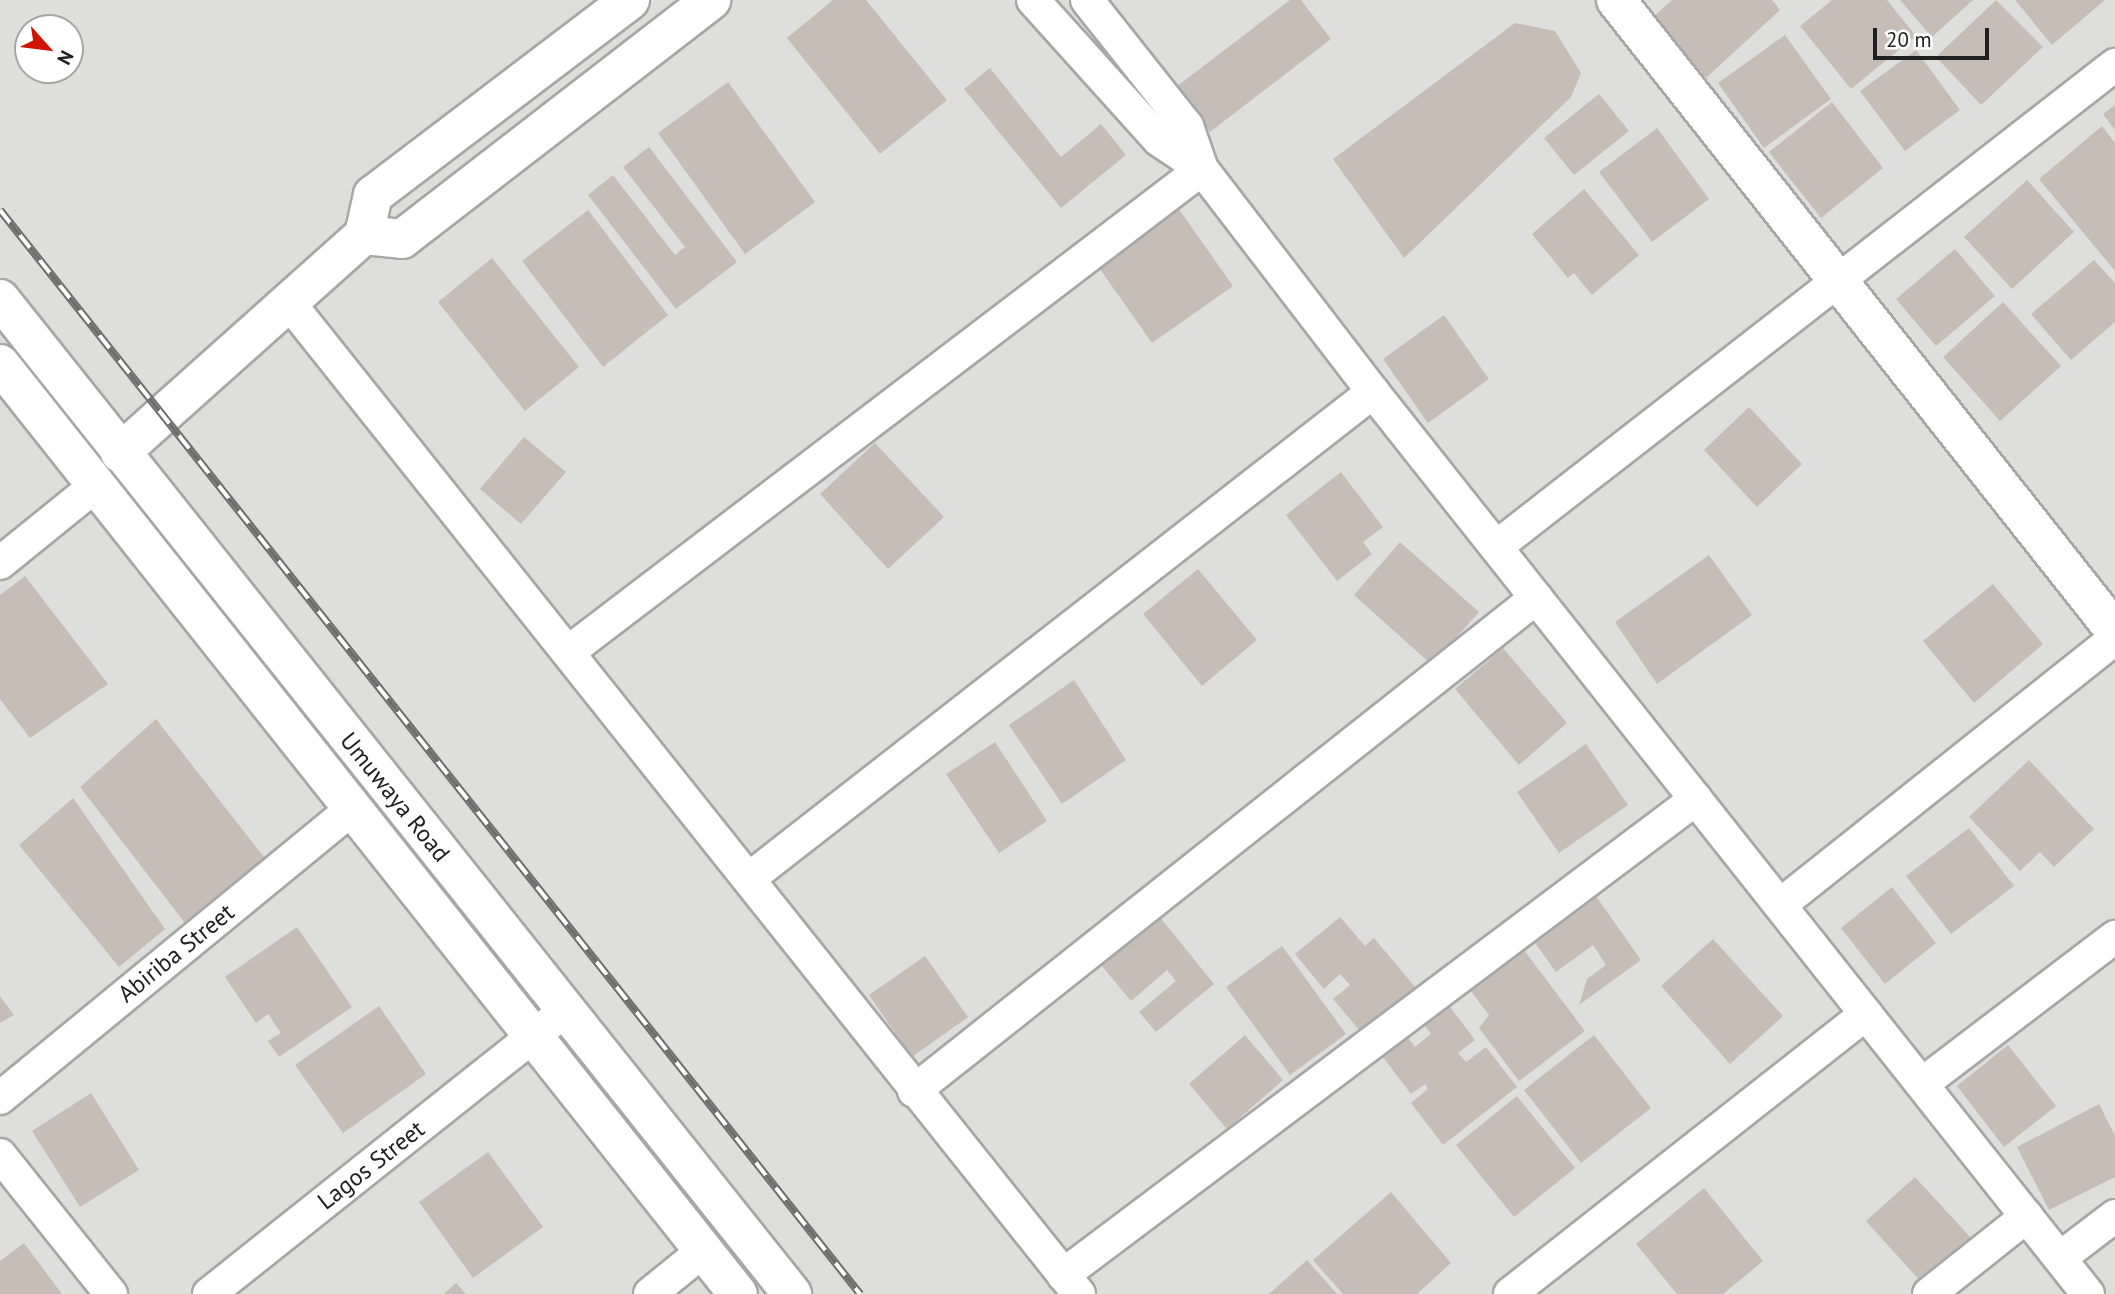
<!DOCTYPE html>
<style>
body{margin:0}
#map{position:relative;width:2115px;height:1294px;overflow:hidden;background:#f1eee7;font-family:"PT Sans",sans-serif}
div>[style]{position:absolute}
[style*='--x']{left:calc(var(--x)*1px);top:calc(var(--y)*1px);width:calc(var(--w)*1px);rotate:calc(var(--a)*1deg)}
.residential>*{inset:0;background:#dededd}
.building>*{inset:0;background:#c6beb6}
.roads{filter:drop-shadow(2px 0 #a7a7a7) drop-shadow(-2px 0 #a7a7a7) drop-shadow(0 2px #a7a7a7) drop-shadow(0 -2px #a7a7a7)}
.minor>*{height:32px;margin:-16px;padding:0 16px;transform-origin:16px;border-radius:16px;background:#fff}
.tertiary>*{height:38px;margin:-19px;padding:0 19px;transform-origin:19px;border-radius:19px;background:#fff}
.rail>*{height:8px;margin-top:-4px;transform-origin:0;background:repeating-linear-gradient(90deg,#fff 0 16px,#6e6e6e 0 32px);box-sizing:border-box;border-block:2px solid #6e6e6e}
span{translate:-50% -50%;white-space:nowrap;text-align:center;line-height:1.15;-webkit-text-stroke:5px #fff;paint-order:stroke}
.street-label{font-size:24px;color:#202020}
.north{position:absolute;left:14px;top:14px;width:70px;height:70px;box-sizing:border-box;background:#fff;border:2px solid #a6a6a6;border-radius:50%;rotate:118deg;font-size:19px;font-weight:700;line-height:28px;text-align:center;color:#202020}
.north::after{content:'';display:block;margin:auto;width:24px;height:32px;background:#d11400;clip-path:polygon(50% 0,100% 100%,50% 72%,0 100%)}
.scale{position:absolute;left:1873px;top:28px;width:116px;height:32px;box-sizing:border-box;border:4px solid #202020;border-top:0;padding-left:9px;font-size:21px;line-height:24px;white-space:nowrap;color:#202020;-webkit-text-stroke:5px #fff;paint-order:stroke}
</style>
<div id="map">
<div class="residential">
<div style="clip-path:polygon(evenodd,0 0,2115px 0,2115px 1294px,0 1294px,0 0,28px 28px,70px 28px,70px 70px,28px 70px,28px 28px)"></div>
</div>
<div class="building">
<div style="clip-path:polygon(833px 0,866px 0,947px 100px,880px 154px,787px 38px)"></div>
<div style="clip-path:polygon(1290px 0,1301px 0,1331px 39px,1210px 132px,1176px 87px)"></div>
<div style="clip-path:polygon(1672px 0,1772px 0,1780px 10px,1706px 78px,1652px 18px)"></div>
<div style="clip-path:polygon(1832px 0,1887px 0,1916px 36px,1851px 89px,1800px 26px)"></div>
<div style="clip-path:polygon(1900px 0,1973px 0,1932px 37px)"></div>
<div style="clip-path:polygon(1996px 0,2043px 47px,1981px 105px,1936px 57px)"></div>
<div style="clip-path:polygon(2015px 0,2105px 0,2052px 45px)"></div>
<div style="clip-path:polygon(1515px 23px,1555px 31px,1581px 73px,1571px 97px,1404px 258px,1333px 159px)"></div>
<div style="clip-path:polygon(1785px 35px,1831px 99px,1764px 148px,1718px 83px)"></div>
<div style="clip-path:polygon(1916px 50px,1960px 110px,1905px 151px,1860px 91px)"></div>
<div style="clip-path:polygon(990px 68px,1061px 157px,1101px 124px,1126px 155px,1061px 208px,964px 89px)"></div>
<div style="clip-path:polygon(728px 82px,815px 202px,745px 254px,658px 133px)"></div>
<div style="clip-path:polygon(1599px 94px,1629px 131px,1574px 175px,1544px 138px)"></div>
<div style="clip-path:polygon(1832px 102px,1883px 168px,1821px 218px,1769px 152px)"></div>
<div style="clip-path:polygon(2115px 105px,2115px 130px,2103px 114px)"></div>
<div style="clip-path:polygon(2102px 126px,2115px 143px,2115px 271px,2039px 179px)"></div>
<div style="clip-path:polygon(1657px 128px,1709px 199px,1652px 242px,1599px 172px)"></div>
<div style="clip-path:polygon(649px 147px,737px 262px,676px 309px,588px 195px,613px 175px,675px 255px,685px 247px,623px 167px)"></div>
<div style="clip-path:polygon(2027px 180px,2074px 232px,2012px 289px,1964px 237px)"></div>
<div style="clip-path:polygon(1584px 189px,1639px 255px,1592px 295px,1574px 273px,1568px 278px,1532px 234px)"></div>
<div style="clip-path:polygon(1176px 205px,1233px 286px,1152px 343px,1095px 262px)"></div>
<div style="clip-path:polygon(588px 210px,668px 315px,603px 367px,522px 261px)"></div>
<div style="clip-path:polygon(1955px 249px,1995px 296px,1936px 346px,1896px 299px)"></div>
<div style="clip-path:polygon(492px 258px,579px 367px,525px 411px,438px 302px)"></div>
<div style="clip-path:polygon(2094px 260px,2115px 283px,2115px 322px,2071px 360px,2031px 314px)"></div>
<div style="clip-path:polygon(2003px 302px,2061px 366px,2000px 421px,1943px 357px)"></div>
<div style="clip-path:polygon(1444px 315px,1489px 379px,1428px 423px,1383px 359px)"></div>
<div style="clip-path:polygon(1749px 407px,1802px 464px,1757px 507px,1704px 450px)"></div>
<div style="clip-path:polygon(524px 437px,566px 472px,521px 524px,480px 489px)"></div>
<div style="clip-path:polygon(875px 443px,944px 517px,888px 569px,820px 494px)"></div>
<div style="clip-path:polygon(1341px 472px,1383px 527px,1363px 542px,1372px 554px,1337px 581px,1286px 515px)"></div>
<div style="clip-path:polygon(1400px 542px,1479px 612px,1432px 665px,1354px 595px)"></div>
<div style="clip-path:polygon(1709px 555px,1752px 615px,1657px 684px,1615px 622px)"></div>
<div style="clip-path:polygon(1198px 569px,1257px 640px,1202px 686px,1143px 614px)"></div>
<div style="clip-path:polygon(25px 576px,108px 684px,30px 738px,0 699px,0 595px)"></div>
<div style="clip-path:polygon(1993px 584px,2043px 644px,1974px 703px,1923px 641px)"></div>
<div style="clip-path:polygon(1503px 648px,1567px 723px,1519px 765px,1455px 689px)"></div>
<div style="clip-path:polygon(1074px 680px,1126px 760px,1062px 804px,1009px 725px)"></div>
<div style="clip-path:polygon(156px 719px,267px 861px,185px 923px,80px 787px)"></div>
<div style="clip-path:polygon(995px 742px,1047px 821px,999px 853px,946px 774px)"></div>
<div style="clip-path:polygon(1586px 744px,1628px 805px,1559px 853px,1517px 792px)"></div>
<div style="clip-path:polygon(2029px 760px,2094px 829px,2054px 867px,2040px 852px,2020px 871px,1969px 817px)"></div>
<div style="clip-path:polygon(73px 798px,165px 929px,119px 967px,19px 845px)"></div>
<div style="clip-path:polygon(1969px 828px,2014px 886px,1951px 934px,1906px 876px)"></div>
<div style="clip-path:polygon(1892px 887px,1936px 943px,1885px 984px,1841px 928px)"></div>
<div style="clip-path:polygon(1591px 889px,1641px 960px,1579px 1005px,1587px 979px,1606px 965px,1593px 945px,1556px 972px,1528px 933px)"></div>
<div style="clip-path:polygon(1155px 911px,1214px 984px,1156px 1032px,1139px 1012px,1176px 981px,1167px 970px,1131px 1001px,1096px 959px)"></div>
<div style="clip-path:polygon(1340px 917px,1365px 946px,1374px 938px,1415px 987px,1361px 1032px,1333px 999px,1350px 985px,1340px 974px,1324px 989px,1295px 954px)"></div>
<div style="clip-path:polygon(297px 927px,352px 1007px,279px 1057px,268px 1041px,281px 1033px,268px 1014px,256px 1023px,225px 977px)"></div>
<div style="clip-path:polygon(1713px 939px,1783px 1016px,1730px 1064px,1661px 986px)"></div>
<div style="clip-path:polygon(1282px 946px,1346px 1034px,1290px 1075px,1226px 987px)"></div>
<div style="clip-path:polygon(1521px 946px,1585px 1031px,1519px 1081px,1479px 1028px,1489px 1015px,1467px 986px)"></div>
<div style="clip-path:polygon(925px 956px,968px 1017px,912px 1057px,869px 995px)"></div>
<div style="clip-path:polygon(0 996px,14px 1015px,0 1023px)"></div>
<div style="clip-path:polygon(379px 1006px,426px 1074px,343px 1133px,295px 1065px)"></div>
<div style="clip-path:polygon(1450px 1007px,1475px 1040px,1458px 1053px,1466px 1062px,1486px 1047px,1517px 1087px,1443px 1145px,1411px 1103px,1428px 1089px,1425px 1084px,1411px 1094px,1379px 1052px,1404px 1032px,1415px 1047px,1431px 1034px,1425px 1026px)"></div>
<div style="clip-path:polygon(1245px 1035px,1283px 1080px,1227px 1129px,1189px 1084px)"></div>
<div style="clip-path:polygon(1594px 1035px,1651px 1108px,1581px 1163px,1524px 1090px)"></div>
<div style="clip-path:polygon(2008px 1045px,2056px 1106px,2004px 1147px,1957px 1086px)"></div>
<div style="clip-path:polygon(91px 1093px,139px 1170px,80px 1207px,32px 1131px)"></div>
<div style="clip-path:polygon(1517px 1096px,1575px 1168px,1514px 1217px,1456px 1145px)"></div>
<div style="clip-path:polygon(2099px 1104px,2115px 1136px,2115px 1177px,2049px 1210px,2017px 1147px)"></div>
<div style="clip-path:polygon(488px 1152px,543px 1227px,473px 1278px,419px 1202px)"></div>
<div style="clip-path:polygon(1915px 1177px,1971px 1238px,1922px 1283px,1866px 1221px)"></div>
<div style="clip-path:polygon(1704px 1188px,1763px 1261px,1723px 1294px,1677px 1294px,1636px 1244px)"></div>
<div style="clip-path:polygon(1391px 1192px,1451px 1263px,1417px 1294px,1343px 1294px,1313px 1260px)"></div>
<div style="clip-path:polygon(24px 1243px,62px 1294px,0 1294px,0 1261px)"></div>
<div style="clip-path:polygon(1307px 1260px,1337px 1294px,1269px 1294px)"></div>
<div style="clip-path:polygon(456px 1283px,466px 1294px,444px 1294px)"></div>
</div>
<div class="roads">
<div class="minor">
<div style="--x:1033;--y:0;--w:188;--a:48"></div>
<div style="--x:1159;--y:140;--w:52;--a:34"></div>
<div style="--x:1087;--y:0;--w:161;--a:51.6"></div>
<div style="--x:1187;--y:126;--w:46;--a:70.8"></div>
<div style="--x:1202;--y:169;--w:281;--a:52.5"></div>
<div style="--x:1373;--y:392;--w:1151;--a:51.6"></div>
<div style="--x:290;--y:304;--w:1266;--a:51.45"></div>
<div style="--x:1496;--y:547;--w:785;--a:-37.91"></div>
<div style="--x:0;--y:563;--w:122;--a:-39"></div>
<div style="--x:571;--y:650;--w:793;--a:-37.32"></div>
<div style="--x:751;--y:877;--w:789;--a:-37.95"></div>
<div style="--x:1780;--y:905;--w:428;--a:-38.5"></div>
<div style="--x:1922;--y:1084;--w:243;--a:-37.3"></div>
<div style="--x:914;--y:1091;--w:794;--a:-38.4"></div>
<div style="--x:0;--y:1098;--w:455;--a:-39.4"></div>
<div style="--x:0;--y:1155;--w:178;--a:51.4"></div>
<div style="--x:2060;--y:1258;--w:69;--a:-37.4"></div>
<div style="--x:1063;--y:1275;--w:792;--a:-36.94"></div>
<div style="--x:209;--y:1294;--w:455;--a:-38.5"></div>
<div style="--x:650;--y:1294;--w:68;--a:-39.1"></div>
<div style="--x:1510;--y:1294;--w:453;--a:-38.2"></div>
<div style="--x:1929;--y:1294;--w:125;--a:-38.5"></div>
</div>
<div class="tertiary">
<div style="--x:630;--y:0;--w:323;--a:142.8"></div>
<div style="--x:373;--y:195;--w:41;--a:102.7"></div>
<div style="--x:364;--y:235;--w:38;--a:6"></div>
<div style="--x:402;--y:239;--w:391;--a:-37.7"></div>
<div style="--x:1616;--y:0;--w:804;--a:51.66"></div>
<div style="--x:0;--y:299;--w:1272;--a:51.48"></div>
<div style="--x:0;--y:364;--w:1187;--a:51.57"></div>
<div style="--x:120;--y:453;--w:327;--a:-41.8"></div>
</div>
</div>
<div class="rail">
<div style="--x:0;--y:210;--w:1384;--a:51.57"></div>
</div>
<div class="street-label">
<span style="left:395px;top:797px;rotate:51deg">Umuwaya Road</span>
<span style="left:176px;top:953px;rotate:-39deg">Abiriba Street</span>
<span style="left:371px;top:1165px;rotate:-38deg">Lagos Street</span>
</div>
<div class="north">N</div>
<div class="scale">20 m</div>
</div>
